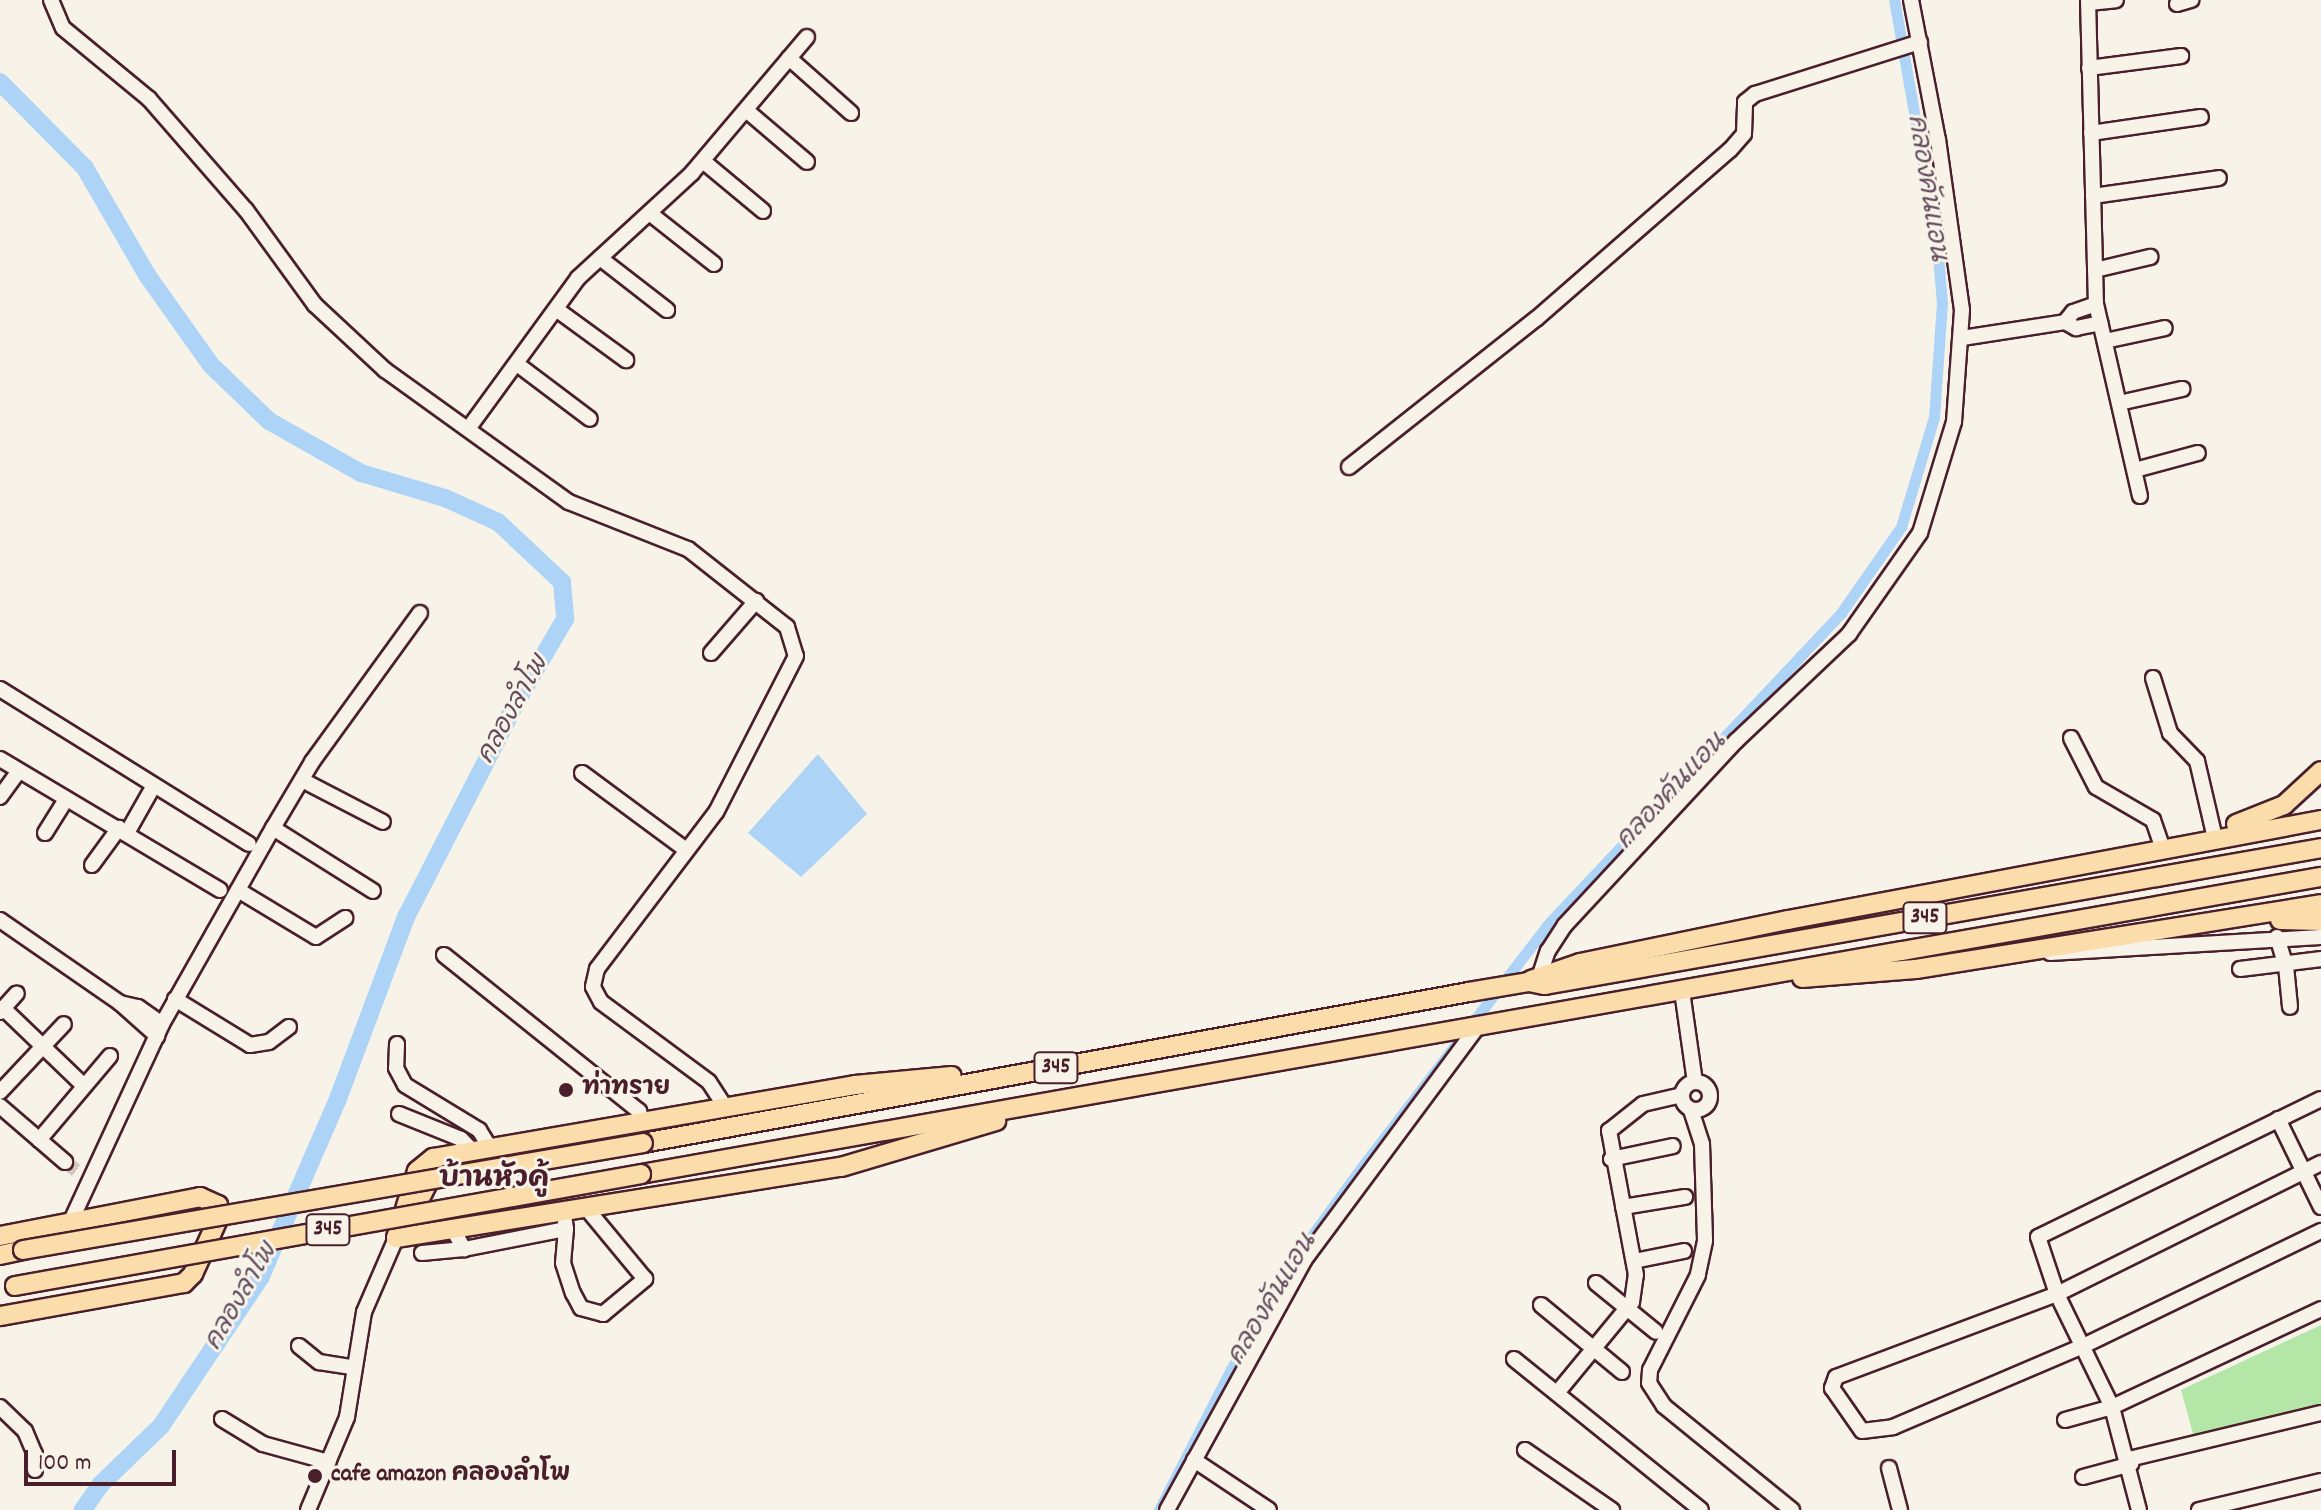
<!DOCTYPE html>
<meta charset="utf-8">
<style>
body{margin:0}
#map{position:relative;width:2321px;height:1510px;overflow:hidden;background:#f7f3e8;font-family:Dekko,"Playpen Sans Thai",sans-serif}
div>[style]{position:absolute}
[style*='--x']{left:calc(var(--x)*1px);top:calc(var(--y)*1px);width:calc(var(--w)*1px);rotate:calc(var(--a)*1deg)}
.green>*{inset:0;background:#b3e6a7}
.water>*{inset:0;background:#add4f7}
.canal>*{height:11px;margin:-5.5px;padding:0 5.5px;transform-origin:5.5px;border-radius:5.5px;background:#add4f7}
.river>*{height:18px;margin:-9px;padding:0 9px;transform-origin:9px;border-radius:9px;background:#add4f7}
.minor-tunnel>*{height:14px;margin-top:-7px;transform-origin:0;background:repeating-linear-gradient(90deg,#d4c9c2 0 14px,transparent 0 21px)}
.roads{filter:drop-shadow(2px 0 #4a1f2b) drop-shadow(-2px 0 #4a1f2b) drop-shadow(0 2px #4a1f2b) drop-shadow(0 -2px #4a1f2b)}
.minor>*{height:14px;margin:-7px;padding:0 7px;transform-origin:7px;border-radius:7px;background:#f7f3e8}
.minor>.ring{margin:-7px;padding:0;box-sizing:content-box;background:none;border:14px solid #f7f3e8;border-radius:50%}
.major>*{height:18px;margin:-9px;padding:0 9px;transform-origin:9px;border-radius:9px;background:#faddab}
.bridges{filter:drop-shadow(2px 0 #4a1f2b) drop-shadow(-2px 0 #4a1f2b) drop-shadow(0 2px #4a1f2b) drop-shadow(0 -2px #4a1f2b)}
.major-bridge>*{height:18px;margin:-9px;padding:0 9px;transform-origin:9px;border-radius:9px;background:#faddab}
.dots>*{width:22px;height:22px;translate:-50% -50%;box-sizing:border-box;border:4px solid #f7f3e8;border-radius:50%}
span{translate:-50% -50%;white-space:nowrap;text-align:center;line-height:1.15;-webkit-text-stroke:6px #f7f3e8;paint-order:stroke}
.shield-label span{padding:2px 6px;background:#f7f3e8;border:2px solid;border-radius:6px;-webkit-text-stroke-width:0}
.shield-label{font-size:22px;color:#4a1f2b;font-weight:700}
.poi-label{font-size:24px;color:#4a1f2b;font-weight:700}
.left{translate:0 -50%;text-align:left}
.water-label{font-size:26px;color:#634c5e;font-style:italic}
.quarter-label{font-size:28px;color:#4a1f2b;font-weight:700}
.scale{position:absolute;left:24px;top:1450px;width:152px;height:36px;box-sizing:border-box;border:4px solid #4a1f2b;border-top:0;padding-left:10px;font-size:24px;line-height:28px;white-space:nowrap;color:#4a1f2b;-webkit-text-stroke:6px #f7f3e8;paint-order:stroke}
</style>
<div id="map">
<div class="green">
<div style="clip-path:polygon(2321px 1325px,2321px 1407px,2195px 1441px,2181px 1390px)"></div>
</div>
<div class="water">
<div style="clip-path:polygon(818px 754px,867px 814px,801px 877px,748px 833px)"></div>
</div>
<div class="canal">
<div style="--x:1159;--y:1510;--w:158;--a:-62.9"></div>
<div style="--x:1231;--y:1369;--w:149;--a:-59"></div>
<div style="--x:1308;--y:1241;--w:90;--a:-54"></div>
<div style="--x:1361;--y:1168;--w:309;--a:-52.5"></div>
<div style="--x:1549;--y:923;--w:426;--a:-46.7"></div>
<div style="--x:1841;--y:613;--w:105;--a:-55.1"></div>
<div style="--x:1901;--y:527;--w:115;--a:-73.3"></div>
<div style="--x:1934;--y:417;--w:113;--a:-86"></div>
<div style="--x:1942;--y:304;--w:61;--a:-94.7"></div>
<div style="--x:1937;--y:243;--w:247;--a:-100"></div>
</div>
<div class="river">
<div style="--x:0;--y:82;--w:121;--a:45.3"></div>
<div style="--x:85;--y:168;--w:124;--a:59.9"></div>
<div style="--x:147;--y:275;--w:110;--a:54.6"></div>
<div style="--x:211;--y:365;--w:81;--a:44"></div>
<div style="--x:269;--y:421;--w:106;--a:29.5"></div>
<div style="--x:361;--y:473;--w:88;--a:16.6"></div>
<div style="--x:445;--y:498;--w:58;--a:24.4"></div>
<div style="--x:498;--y:522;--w:88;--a:43.2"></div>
<div style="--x:562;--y:582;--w:37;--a:85"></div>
<div style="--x:565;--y:619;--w:97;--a:120.3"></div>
<div style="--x:516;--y:703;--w:241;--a:117.2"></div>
<div style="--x:406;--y:917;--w:194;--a:110.5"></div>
<div style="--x:338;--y:1099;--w:195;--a:113.5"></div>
<div style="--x:260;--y:1278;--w:178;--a:123.8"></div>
<div style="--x:161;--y:1426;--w:83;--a:136"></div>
<div style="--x:101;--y:1484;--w:32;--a:125"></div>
</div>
<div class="minor-tunnel">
<div style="--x:65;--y:1162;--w:15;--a:37"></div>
</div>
<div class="roads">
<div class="minor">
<div style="--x:51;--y:0;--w:30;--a:67"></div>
<div style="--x:63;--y:28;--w:112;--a:39.5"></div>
<div style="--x:149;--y:99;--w:147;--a:48.9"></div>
<div style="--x:246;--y:210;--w:117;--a:54"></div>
<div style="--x:315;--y:305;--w:96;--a:42.9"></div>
<div style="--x:385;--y:370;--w:226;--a:35.7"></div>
<div style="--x:569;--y:502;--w:128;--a:21.6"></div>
<div style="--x:688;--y:549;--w:126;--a:38.2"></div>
<div style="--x:787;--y:627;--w:30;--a:73"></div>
<div style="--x:796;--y:656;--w:175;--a:117.1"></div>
<div style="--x:716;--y:812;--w:197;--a:127.2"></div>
<div style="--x:597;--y:969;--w:18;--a:103"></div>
<div style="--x:593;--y:987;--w:17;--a:62"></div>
<div style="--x:601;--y:1002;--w:134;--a:36.5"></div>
<div style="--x:709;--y:1082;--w:31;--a:57"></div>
<div style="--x:2088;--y:0;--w:304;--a:88.5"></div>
<div style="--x:2096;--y:304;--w:197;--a:77.1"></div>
<div style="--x:2089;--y:3;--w:27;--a:-6"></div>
<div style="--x:2177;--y:4;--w:15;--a:-16"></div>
<div style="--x:789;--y:58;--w:83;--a:41.6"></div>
<div style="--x:2089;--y:68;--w:93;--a:-7.4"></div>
<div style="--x:746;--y:110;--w:80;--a:40.4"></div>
<div style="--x:2091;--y:133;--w:111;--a:-8.3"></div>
<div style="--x:703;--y:161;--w:78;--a:39.8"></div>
<div style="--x:2093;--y:196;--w:127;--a:-8.1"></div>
<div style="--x:652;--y:215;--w:79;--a:38.3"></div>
<div style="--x:600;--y:258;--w:85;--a:37.8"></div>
<div style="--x:2095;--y:270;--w:57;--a:-13.3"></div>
<div style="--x:556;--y:309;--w:87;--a:36.1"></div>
<div style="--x:2065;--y:322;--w:13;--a:29"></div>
<div style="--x:2076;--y:328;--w:25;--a:-11"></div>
<div style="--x:1962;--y:338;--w:104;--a:-8.8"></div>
<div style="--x:2065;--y:322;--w:13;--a:-51"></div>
<div style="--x:2073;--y:312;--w:24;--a:-19"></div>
<div style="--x:2105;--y:341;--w:61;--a:-12.2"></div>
<div style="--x:517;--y:364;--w:91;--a:37"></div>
<div style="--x:2119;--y:403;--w:65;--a:-12.5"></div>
<div style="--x:468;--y:429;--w:187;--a:-53.9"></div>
<div style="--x:578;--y:278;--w:155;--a:-42.6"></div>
<div style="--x:692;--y:173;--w:178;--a:-49.8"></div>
<div style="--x:1349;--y:467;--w:238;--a:-38.4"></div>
<div style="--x:1536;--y:319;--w:257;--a:-41.1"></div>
<div style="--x:1730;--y:150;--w:21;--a:-49"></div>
<div style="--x:1744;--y:134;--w:32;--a:-88"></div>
<div style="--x:1745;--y:102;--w:13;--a:-39"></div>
<div style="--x:1755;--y:94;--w:173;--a:-17.5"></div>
<div style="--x:2135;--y:470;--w:65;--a:-15.1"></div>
<div style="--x:711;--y:653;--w:69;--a:-49.1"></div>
<div style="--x:2153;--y:678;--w:58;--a:72.8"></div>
<div style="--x:2170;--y:733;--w:39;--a:46"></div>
<div style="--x:2197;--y:761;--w:71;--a:76.9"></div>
<div style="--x:0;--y:689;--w:293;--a:31.9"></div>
<div style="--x:2071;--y:738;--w:55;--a:63"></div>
<div style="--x:2096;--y:787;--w:66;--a:30.1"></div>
<div style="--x:2153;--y:820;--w:24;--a:71"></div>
<div style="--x:0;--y:759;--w:256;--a:30.8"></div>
<div style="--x:582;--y:773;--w:129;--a:36.5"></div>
<div style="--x:302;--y:780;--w:91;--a:27.4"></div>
<div style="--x:0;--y:797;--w:31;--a:-54"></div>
<div style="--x:273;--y:828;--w:118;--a:32.2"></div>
<div style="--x:45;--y:833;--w:38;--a:-58"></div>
<div style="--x:127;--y:833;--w:53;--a:-60.5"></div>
<div style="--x:92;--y:865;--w:46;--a:-53.9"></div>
<div style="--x:238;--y:890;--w:91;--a:31.1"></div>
<div style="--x:316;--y:937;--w:35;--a:-33"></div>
<div style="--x:0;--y:920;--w:146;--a:34.7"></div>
<div style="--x:120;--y:1003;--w:18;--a:13"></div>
<div style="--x:138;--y:1007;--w:29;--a:35"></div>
<div style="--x:2277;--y:937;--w:30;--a:73"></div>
<div style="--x:2286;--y:966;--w:41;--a:84.4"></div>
<div style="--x:2050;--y:953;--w:271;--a:-3.4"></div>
<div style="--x:444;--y:955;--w:250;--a:38.7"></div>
<div style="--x:639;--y:1111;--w:10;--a:73"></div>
<div style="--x:2240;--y:969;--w:82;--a:-7"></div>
<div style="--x:1537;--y:984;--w:35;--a:-72"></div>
<div style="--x:1548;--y:951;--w:31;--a:-57"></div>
<div style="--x:1565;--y:925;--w:251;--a:-47.1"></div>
<div style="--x:1736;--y:741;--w:156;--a:-43.4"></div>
<div style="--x:1849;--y:634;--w:123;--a:-54.9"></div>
<div style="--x:1920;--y:533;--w:116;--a:-73"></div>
<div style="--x:1954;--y:422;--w:112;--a:-85.9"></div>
<div style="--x:1962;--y:310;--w:172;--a:-98"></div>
<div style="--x:1938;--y:140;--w:143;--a:-100.9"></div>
<div style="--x:1682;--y:991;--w:92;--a:81.9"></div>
<div style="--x:175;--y:999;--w:88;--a:31.5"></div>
<div style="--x:250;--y:1045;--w:19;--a:-9"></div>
<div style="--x:269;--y:1042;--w:25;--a:-37"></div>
<div style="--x:120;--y:1003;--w:50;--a:41.7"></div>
<div style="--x:3;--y:1008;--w:112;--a:43.9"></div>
<div style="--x:0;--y:1012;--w:25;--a:-48"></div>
<div style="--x:397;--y:1044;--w:24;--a:92"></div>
<div style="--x:396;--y:1068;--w:19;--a:62"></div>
<div style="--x:405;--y:1085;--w:87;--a:31.3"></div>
<div style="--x:479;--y:1130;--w:19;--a:58"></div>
<div class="ring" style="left:1682px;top:1082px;width:14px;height:14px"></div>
<div style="--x:0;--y:1092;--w:93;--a:-46.7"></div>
<div style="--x:0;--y:1106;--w:86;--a:40.7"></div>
<div style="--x:1691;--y:1110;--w:36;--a:72"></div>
<div style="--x:1702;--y:1144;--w:97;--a:88.2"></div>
<div style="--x:1705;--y:1241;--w:35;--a:102"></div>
<div style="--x:1698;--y:1275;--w:106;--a:116.8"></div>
<div style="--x:1650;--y:1370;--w:13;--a:94"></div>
<div style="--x:1649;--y:1383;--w:27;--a:57"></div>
<div style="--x:1664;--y:1406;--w:165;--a:39.1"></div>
<div style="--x:399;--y:1114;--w:67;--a:22"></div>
<div style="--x:461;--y:1139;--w:14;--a:45"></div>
<div style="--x:2278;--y:1119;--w:98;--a:64"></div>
<div style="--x:39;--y:1140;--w:110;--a:-49.8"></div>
<div style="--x:1611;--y:1159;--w:63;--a:-11.8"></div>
<div style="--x:2321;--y:1163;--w:295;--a:153.6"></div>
<div style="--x:2057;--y:1294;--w:236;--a:159.4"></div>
<div style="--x:1836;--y:1377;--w:12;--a:110"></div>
<div style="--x:1832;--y:1388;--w:52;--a:55.1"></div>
<div style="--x:1862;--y:1431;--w:31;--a:-7"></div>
<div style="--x:1893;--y:1427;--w:204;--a:-23.1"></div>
<div style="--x:2081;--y:1347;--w:267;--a:-25.8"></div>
<div style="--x:1623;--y:1207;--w:63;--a:-9.2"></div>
<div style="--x:71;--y:1221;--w:217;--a:-65.2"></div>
<div style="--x:162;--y:1024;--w:225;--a:-60.5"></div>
<div style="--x:273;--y:828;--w:77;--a:-59.4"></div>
<div style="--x:312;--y:762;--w:184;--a:-54.1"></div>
<div style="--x:566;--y:1229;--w:34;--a:95"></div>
<div style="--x:563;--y:1263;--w:32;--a:72"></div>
<div style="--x:573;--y:1293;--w:17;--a:62"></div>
<div style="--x:581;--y:1308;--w:23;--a:15"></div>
<div style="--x:603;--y:1314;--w:55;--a:-39.8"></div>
<div style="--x:645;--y:1279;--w:89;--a:-129.6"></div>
<div style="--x:454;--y:1231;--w:21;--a:61"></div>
<div style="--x:464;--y:1249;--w:104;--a:-11.1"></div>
<div style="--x:566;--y:1229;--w:7;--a:-98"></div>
<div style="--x:422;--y:1253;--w:42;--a:-5.4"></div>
<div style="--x:1634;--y:1261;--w:51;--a:-11.3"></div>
<div style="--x:1596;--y:1283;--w:77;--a:39.2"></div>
<div style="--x:1541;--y:1305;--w:105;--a:39.6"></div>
<div style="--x:299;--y:1346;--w:26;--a:39"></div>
<div style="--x:319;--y:1362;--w:33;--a:9"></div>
<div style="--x:1514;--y:1359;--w:240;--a:38.9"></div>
<div style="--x:1557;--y:1393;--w:118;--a:-50.5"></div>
<div style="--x:1632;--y:1302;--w:27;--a:-82"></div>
<div style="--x:1636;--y:1275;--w:147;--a:-100.6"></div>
<div style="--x:1609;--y:1131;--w:43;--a:-38.5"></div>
<div style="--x:1643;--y:1104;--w:39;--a:-13"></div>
<div style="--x:0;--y:1407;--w:35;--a:44"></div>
<div style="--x:25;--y:1431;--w:25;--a:67"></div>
<div style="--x:35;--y:1454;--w:16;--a:90"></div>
<div style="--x:222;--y:1419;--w:48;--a:31.4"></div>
<div style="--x:263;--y:1444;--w:68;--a:15.3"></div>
<div style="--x:2065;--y:1420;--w:49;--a:-15.5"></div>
<div style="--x:2112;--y:1407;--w:231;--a:-25.1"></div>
<div style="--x:1525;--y:1450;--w:106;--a:34.6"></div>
<div style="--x:2129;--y:1459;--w:197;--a:-13.5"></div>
<div style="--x:1194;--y:1460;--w:90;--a:33.7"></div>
<div style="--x:1889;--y:1468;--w:43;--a:75.3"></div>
<div style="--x:2083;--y:1477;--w:50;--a:-15.2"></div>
<div style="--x:308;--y:1510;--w:101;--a:-67.2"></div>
<div style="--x:347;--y:1417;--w:106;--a:-80.8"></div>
<div style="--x:364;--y:1312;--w:81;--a:-66.6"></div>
<div style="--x:1167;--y:1510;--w:286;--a:-61.2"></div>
<div style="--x:1305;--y:1259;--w:287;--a:-53.4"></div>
<div style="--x:2139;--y:1510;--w:106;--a:-104.7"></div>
<div style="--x:2112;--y:1407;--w:126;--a:-116"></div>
<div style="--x:2057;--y:1294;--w:60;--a:-108.4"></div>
<div style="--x:2038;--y:1237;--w:315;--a:-26"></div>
<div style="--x:2199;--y:1510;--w:125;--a:-13.4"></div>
</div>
<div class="major">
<div style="--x:2236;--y:824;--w:52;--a:-21.6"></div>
<div style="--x:2284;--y:805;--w:50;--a:-42.6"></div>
<div style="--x:2280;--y:920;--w:41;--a:1.4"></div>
<div style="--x:1802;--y:978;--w:114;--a:-4.5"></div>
<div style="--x:1916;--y:969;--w:410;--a:-9.1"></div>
<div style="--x:1531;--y:980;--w:52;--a:-19.1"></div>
<div style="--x:1580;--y:963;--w:212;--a:-11.7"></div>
<div style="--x:1788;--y:920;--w:542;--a:-10.63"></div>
<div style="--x:643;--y:1143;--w:840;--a:-10.36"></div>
<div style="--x:1469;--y:992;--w:61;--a:-9.5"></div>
<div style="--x:1529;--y:982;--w:16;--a:11"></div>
<div style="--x:1545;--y:985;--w:788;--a:-10.01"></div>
<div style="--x:641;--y:1174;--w:1706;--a:-10.03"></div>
<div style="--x:406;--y:1226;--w:62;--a:-63"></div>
<div style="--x:0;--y:1236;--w:204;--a:-11"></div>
<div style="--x:200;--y:1197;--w:20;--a:24"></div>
<div style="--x:218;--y:1205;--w:10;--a:79"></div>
<div style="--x:220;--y:1215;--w:65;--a:114.6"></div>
<div style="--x:193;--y:1274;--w:13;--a:135"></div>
<div style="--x:184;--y:1283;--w:187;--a:169.8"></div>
<div style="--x:396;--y:1238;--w:70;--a:-72.6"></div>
<div style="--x:417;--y:1171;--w:21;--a:-39"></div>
<div style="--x:433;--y:1158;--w:428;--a:-9.8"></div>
<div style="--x:855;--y:1085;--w:97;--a:-5.3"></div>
<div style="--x:396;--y:1238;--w:451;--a:-9.1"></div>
<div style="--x:841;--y:1167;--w:162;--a:-16.5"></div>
<div style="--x:0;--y:1255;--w:24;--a:-12"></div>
</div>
</div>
<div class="bridges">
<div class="major-bridge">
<div style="--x:23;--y:1250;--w:629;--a:-9.79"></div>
<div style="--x:15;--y:1286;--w:636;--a:-10.14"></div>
</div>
</div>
<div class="dots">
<div style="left:566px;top:1090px;background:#4a1f2b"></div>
<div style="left:315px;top:1476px;background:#4a1f2b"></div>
</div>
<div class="shield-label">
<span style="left:1925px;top:918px">345</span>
<span style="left:1056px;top:1068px">345</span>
<span style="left:328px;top:1230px">345</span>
</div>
<div class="poi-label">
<span class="left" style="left:582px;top:1090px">ท่าทราย</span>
<span class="left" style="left:331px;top:1476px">cafe amazon คลองลำโพ</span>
</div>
<div class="water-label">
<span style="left:1926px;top:188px;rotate:81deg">คลองคันแอน</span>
<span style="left:514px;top:710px;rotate:-61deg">คลองลำโพ</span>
<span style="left:1672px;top:792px;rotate:-47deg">คลองคันแอน</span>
<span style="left:242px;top:1297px;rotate:-60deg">คลองลำโพ</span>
<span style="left:1273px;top:1300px;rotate:-59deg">คลองคันแอน</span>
</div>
<div class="quarter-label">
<span style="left:494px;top:1181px">บ้านหัวคู้</span>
</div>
<div class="scale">100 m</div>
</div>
